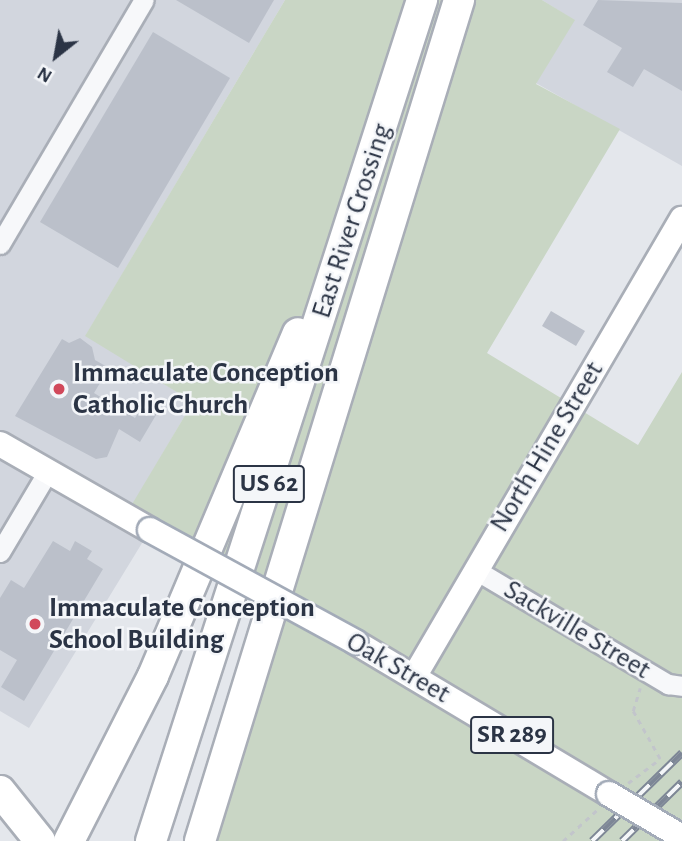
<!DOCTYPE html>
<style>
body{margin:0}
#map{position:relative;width:682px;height:841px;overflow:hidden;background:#e4e7ec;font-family:"Alegreya Sans",sans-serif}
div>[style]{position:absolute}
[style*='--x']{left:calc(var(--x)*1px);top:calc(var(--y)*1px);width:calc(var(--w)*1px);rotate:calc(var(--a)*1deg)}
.built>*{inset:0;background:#d2d6de}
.green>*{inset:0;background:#c9d6c5}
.building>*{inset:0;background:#bbc0ca}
.path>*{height:2.5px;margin-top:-1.25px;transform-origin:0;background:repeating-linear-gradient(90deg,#c2c5cb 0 5px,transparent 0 10px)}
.roads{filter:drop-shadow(2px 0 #a9aeb7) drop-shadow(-2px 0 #a9aeb7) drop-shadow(0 2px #a9aeb7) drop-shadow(0 -2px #a9aeb7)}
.minor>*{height:19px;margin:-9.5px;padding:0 9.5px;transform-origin:9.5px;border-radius:9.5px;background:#f7f8fa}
.major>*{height:24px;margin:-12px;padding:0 12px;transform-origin:12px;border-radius:12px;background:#fff}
.highway>*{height:30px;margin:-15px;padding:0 15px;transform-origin:15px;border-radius:15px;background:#fff}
.rail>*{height:8px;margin-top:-4px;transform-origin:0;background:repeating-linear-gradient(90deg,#f4f6f9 0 16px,#7d8696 0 32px);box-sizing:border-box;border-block:2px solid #7d8696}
.bridges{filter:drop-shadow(2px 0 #a3abb8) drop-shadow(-2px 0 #a3abb8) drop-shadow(0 2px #a3abb8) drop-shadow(0 -2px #a3abb8)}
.major-bridge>*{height:24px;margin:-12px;padding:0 12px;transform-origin:12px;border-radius:12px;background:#fff}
.dots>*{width:19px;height:19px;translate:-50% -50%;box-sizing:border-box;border:4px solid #f4f6f9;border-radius:50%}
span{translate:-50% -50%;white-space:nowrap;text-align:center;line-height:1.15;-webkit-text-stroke:5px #f4f6f9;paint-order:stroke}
.shield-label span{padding:2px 5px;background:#f4f6f9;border:2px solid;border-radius:5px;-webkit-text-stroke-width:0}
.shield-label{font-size:26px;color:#2b3445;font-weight:700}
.street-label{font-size:28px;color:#2b3445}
.poi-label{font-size:28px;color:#2b3445;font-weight:700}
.left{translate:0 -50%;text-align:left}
.north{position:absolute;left:21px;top:21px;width:70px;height:70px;-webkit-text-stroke:5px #f4f6f9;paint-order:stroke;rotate:211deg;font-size:19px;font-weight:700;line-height:28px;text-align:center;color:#2b3445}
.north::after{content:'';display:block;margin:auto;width:24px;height:32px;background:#2b3445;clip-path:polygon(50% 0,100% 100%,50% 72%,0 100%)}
</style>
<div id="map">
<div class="built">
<div style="clip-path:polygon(0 0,285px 0,86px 335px,193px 402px,126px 516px,150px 530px,29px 728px,0 711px)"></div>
<div style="clip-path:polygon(542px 0,682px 0,682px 166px,536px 83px,574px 20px)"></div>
</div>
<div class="green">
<div style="clip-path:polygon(285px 0,542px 0,575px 20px,536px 84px,620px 129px,487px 353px,638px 445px,682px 372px,682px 841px,200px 841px,278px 598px,125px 516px,193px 402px,85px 336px)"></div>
</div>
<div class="building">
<div style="clip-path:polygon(176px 0,274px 0,249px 43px)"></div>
<div style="clip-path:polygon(598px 0,682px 3px,682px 91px,644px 69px,633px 87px,607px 72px,622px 48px,583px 25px)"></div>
<div style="clip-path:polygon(153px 32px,230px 78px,118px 268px,40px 222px)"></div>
<div style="clip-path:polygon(551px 311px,585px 331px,576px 346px,542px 326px)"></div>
<div style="clip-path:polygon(80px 338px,92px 347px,95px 360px,109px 368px,94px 393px,135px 418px,145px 402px,159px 410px,140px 442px,119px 429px,107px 457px,96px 459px,15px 416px,62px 339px,69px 343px)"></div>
<div style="clip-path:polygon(53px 541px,70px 551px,75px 541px,92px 551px,87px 559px,103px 569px,24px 701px,1px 687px,17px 660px,0 650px,0 598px,11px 580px,24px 588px)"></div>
</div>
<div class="path">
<div style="--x:628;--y:783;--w:40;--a:-37"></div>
<div style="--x:660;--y:759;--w:55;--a:-119.4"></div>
<div style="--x:633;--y:711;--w:24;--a:-73"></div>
<div style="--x:563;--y:841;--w:46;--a:-42.4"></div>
</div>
<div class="roads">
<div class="minor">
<div style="--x:0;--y:244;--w:283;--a:-59.5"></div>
<div style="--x:0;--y:552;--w:92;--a:-59.3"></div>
<div style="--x:474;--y:569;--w:226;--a:30.7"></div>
<div style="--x:668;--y:684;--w:14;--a:8"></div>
</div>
<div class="major">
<div style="--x:0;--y:444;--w:173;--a:29.8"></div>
<div style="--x:355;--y:642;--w:296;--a:30.9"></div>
<div style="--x:414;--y:677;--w:531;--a:-59.67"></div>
</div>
<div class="highway">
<div style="--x:0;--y:791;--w:64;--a:51.3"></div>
<div style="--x:69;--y:841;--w:185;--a:-63"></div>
<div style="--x:153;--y:676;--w:372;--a:-67.1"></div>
<div style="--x:151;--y:841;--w:884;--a:-72.14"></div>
<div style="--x:200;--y:841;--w:880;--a:-72.88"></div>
</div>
</div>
<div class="rail">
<div style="--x:592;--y:841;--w:126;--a:-44.4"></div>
<div style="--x:622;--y:841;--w:84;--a:-44.5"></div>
</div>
<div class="bridges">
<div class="major-bridge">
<div style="--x:150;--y:530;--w:234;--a:28.6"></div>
<div style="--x:609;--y:794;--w:85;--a:30.5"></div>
</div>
</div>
<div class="dots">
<div style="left:59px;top:389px;background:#d1495b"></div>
<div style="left:35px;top:624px;background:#d1495b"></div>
</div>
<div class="shield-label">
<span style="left:269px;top:484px">US 62</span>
<span style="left:512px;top:735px">SR 289</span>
</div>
<div class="street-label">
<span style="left:352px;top:221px;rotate:-72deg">East River Crossing</span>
<span style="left:547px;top:447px;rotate:-59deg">North Hine Street</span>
<span style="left:577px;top:630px;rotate:31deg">Sackville Street</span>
<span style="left:398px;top:668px;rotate:30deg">Oak Street</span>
</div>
<div class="poi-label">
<span class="left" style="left:73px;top:389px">Immaculate Conception<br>Catholic Church</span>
<span class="left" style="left:49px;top:624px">Immaculate Conception<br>School Building</span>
</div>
<div class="north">N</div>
</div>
